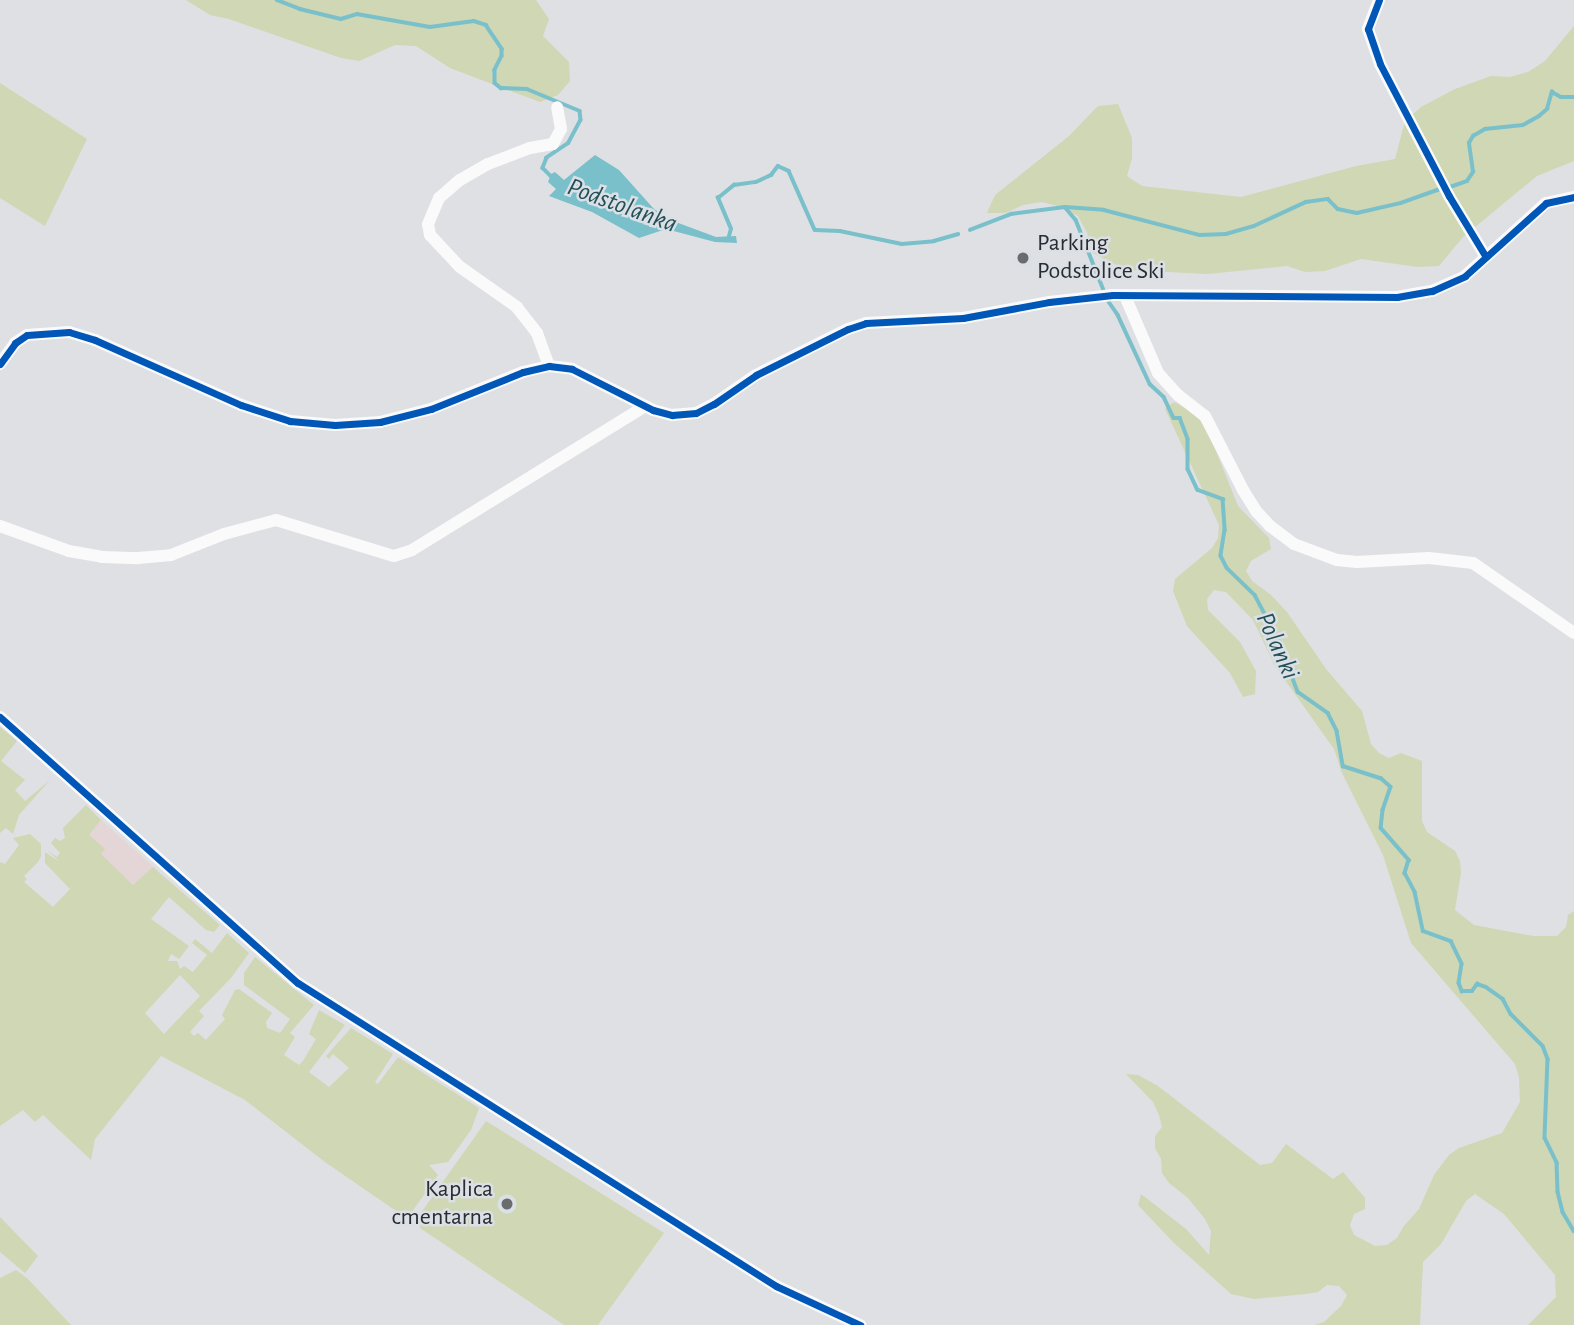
<!DOCTYPE html>
<style>
body{margin:0}
#map{position:relative;width:1574px;height:1325px;overflow:hidden;background:#dee0e3;font-family:"Alegreya Sans",sans-serif}
div>[style]{position:absolute}
[style*='--x']{left:calc(var(--x)*1px);top:calc(var(--y)*1px);width:calc(var(--w)*1px);rotate:calc(var(--a)*1deg)}
.commercial>*{inset:0;background:#e4d6d6}
.green>*{inset:0;background:#d0d7b4}
.water>*{inset:0;background:#79c0cb}
.stream>*{height:3.5px;margin:-1.75px;padding:0 1.75px;transform-origin:1.75px;border-radius:1.75px;background:#79c0cb}
.minor>*{height:12px;margin:-6px;padding:0 6px;transform-origin:6px;border-radius:6px;background:#fafafb}
.cycleway>*{height:7px;margin:-3.5px;padding:0 3.5px;transform-origin:3.5px;border-radius:3.5px;background:#0057b8}
.dots>*{width:19px;height:19px;translate:-50% -50%;box-sizing:border-box;border:4px solid #dbdfe6;border-radius:50%}
span{translate:-50% -50%;white-space:nowrap;text-align:center;line-height:1.15;-webkit-text-stroke:5px #dbdfe6;paint-order:stroke}
.poi-label{font-size:24px;color:#2b2c2f}
.left{translate:0 -50%;text-align:left}
.right{translate:-100% -50%;text-align:right}
.water-label{font-size:26px;color:#235056;font-style:italic}
</style>
<div id="map">
<div class="commercial">
<div style="clip-path:polygon(101px 820px,155px 868px,133px 886px,95px 850px,89px 835px)"></div>
</div>
<div class="green">
<div style="clip-path:polygon(186px 0,536px 0,549px 19px,543px 36px,569px 62px,570px 81px,558px 95px,540px 102px,450px 68px,416px 46px,395px 45px,359px 61px,341px 58px,229px 19px,210px 15px)"></div>
<div style="clip-path:polygon(1574px 26px,1574px 161px,1537px 176px,1463px 237px,1439px 266px,1418px 267px,1361px 259px,1325px 271px,1305px 272px,1287px 266px,1208px 274px,1126px 270px,1091px 252px,1087px 233px,1078px 216px,1061px 207px,1042px 202px,1023px 205px,1006px 213px,987px 213px,995px 195px,1069px 136px,1098px 106px,1118px 104px,1132px 138px,1132px 158px,1127px 176px,1142px 186px,1241px 197px,1356px 166px,1395px 159px,1405px 121px,1421px 107px,1455px 89px,1491px 76px,1510px 77px,1528px 72px,1545px 61px)"></div>
<div style="clip-path:polygon(0 83px,87px 139px,45px 226px,0 198px)"></div>
<div style="clip-path:polygon(1174px 402px,1195px 413px,1208px 431px,1238px 506px,1269px 538px,1271px 549px,1251px 561px,1246px 571px,1252px 581px,1271px 595px,1287px 612px,1326px 669px,1362px 711px,1371px 744px,1379px 753px,1389px 758px,1401px 753px,1422px 761px,1422px 821px,1427px 832px,1455px 851px,1460px 861px,1461px 873px,1455px 910px,1474px 925px,1533px 936px,1557px 936px,1566px 927px,1568px 915px,1574px 911px,1574px 1325px,1528px 1325px,1556px 1297px,1555px 1275px,1504px 1214px,1475px 1194px,1466px 1201px,1441px 1244px,1423px 1262px,1420px 1325px,1314px 1325px,1324px 1322px,1341px 1306px,1347px 1295px,1339px 1286px,1327px 1285px,1318px 1292px,1306px 1294px,1254px 1299px,1231px 1294px,1173px 1242px,1138px 1205px,1141px 1194px,1186px 1229px,1209px 1255px,1211px 1231px,1205px 1219px,1188px 1198px,1169px 1183px,1162px 1173px,1161px 1159px,1155px 1148px,1155px 1136px,1162px 1127px,1159px 1115px,1153px 1102px,1126px 1074px,1138px 1075px,1158px 1086px,1260px 1165px,1272px 1163px,1286px 1144px,1333px 1179px,1343px 1172px,1365px 1198px,1365px 1209px,1354px 1214px,1350px 1225px,1354px 1235px,1375px 1246px,1387px 1245px,1397px 1238px,1403px 1227px,1419px 1209px,1434px 1175px,1449px 1155px,1459px 1148px,1502px 1133px,1520px 1102px,1519px 1077px,1515px 1064px,1411px 943px,1383px 855px,1342px 773px,1334px 749px,1275px 666px,1253px 620px,1226px 592px,1214px 590px,1207px 599px,1208px 610px,1240px 642px,1256px 671px,1255px 694px,1243px 697px,1230px 673px,1187px 626px,1173px 591px,1175px 579px,1212px 548px,1218px 538px,1219px 525px,1165px 409px)"></div>
<div style="clip-path:polygon(0 727px,17px 741px,1px 761px,25px 780px,15px 790px,25px 801px,50px 780px,19px 815px,13px 834px,6px 828px,0 833px)"></div>
<div style="clip-path:polygon(evenodd,86px 805px,101px 820px,89px 835px,105px 849px,101px 854px,133px 885px,153px 867px,220px 925px,214px 932px,206px 930px,169px 897px,151px 919px,189px 946px,179px 959px,171px 954px,168px 961px,177px 961px,180px 969px,184px 966px,193px 972px,207px 955px,192px 943px,195px 939px,212px 953px,227px 933px,249px 953px,231px 978px,199px 1011px,204px 1016px,190px 1032px,194px 1036px,198px 1033px,206px 1040px,225px 1019px,222px 1015px,235px 990px,239px 989px,272px 1013px,266px 1022px,267px 1028px,280px 1033px,290px 1019px,244px 985px,244px 973px,255px 957px,314px 1005px,290px 1033px,295px 1037px,284px 1055px,299px 1065px,303px 1061px,316px 1039px,309px 1034px,319px 1010px,345px 1025px,309px 1072px,329px 1087px,349px 1068px,333px 1054px,329px 1059px,326px 1056px,351px 1028px,393px 1054px,375px 1082px,378px 1084px,398px 1057px,479px 1108px,471px 1130px,448px 1162px,429px 1165px,438px 1175px,409px 1216px,402px 1215px,325px 1162px,245px 1100px,161px 1056px,95px 1139px,91px 1160px,43px 1115px,35px 1122px,23px 1110px,0 1126px,0 862px,5px 864px,19px 845px,13px 838px,30px 834px,41px 844px,41px 856px,38px 862px,24px 876px,27px 879px,24px 882px,53px 907px,70px 889px,45px 863px,45px 852px,60px 862px,47px 850px,57px 857px,60px 853px,51px 843px,55px 838px,60px 841px,65px 838px,63px 828px,86px 805px,180px 975px,200px 996px,164px 1034px,145px 1013px,180px 975px)"></div>
<div style="clip-path:polygon(486px 1121px,664px 1233px,598px 1325px,564px 1325px,420px 1228px,418px 1217px)"></div>
<div style="clip-path:polygon(0 1217px,38px 1256px,25px 1273px,0 1252px)"></div>
<div style="clip-path:polygon(16px 1270px,28px 1279px,71px 1325px,0 1325px,0 1278px)"></div>
</div>
<div class="water">
<div style="clip-path:polygon(595px 155px,619px 170px,654px 209px,673px 221px,716px 237px,736px 236px,737px 243px,715px 242px,666px 229px,639px 238px,592px 212px,549px 196px,556px 189px,548px 182px,551px 174px,555px 172px,564px 180px)"></div>
</div>
<div class="stream">
<div style="--x:277;--y:0;--w:25;--a:21"></div>
<div style="--x:300;--y:9;--w:42;--a:13.7"></div>
<div style="--x:341;--y:19;--w:17;--a:-17"></div>
<div style="--x:357;--y:14;--w:74;--a:10.1"></div>
<div style="--x:430;--y:27;--w:44;--a:-7.8"></div>
<div style="--x:474;--y:21;--w:13;--a:18"></div>
<div style="--x:486;--y:25;--w:29;--a:56"></div>
<div style="--x:502;--y:49;--w:7;--a:90"></div>
<div style="--x:502;--y:56;--w:16;--a:117"></div>
<div style="--x:495;--y:70;--w:13;--a:90"></div>
<div style="--x:495;--y:83;--w:8;--a:40"></div>
<div style="--x:501;--y:88;--w:26;--a:2"></div>
<div style="--x:527;--y:89;--w:57;--a:22.5"></div>
<div style="--x:580;--y:111;--w:9;--a:84"></div>
<div style="--x:581;--y:120;--w:26;--a:118"></div>
<div style="--x:569;--y:143;--w:27;--a:146"></div>
<div style="--x:547;--y:158;--w:11;--a:112"></div>
<div style="--x:543;--y:168;--w:11;--a:45"></div>
<div style="--x:1450;--y:187;--w:18;--a:-19"></div>
<div style="--x:1467;--y:181;--w:11;--a:-56"></div>
<div style="--x:1473;--y:172;--w:29;--a:-98"></div>
<div style="--x:1469;--y:143;--w:8;--a:-60"></div>
<div style="--x:1473;--y:136;--w:14;--a:-30"></div>
<div style="--x:1485;--y:129;--w:38;--a:-6"></div>
<div style="--x:1523;--y:125;--w:18;--a:-29"></div>
<div style="--x:1539;--y:116;--w:11;--a:-41"></div>
<div style="--x:1547;--y:109;--w:18;--a:-74"></div>
<div style="--x:1552;--y:92;--w:10;--a:29"></div>
<div style="--x:1561;--y:97;--w:13;--a:0"></div>
<div style="--x:1065;--y:207;--w:17;--a:50"></div>
<div style="--x:1076;--y:220;--w:79;--a:68.3"></div>
<div style="--x:970;--y:230;--w:44;--a:-21.3"></div>
<div style="--x:1011;--y:214;--w:54;--a:-7.4"></div>
<div style="--x:1065;--y:207;--w:39;--a:4"></div>
<div style="--x:1104;--y:210;--w:99;--a:14.6"></div>
<div style="--x:1200;--y:235;--w:26;--a:-2"></div>
<div style="--x:1226;--y:234;--w:29;--a:-16"></div>
<div style="--x:1254;--y:226;--w:57;--a:-24.8"></div>
<div style="--x:1306;--y:202;--w:22;--a:-8"></div>
<div style="--x:1328;--y:199;--w:14;--a:45"></div>
<div style="--x:1338;--y:209;--w:19;--a:12"></div>
<div style="--x:1357;--y:213;--w:45;--a:-12.8"></div>
<div style="--x:1401;--y:203;--w:41;--a:-19.7"></div>
<div style="--x:728;--y:240;--w:11;--a:-75"></div>
<div style="--x:731;--y:229;--w:34;--a:-113"></div>
<div style="--x:718;--y:198;--w:21;--a:-39"></div>
<div style="--x:734;--y:185;--w:22;--a:-8"></div>
<div style="--x:756;--y:182;--w:17;--a:-25"></div>
<div style="--x:771;--y:175;--w:11;--a:-52"></div>
<div style="--x:778;--y:166;--w:12;--a:24"></div>
<div style="--x:789;--y:171;--w:64;--a:66.2"></div>
<div style="--x:815;--y:230;--w:25;--a:2"></div>
<div style="--x:840;--y:231;--w:63;--a:11.8"></div>
<div style="--x:902;--y:244;--w:32;--a:-5"></div>
<div style="--x:934;--y:241;--w:25;--a:-16"></div>
<div style="--x:1109;--y:302;--w:16;--a:55"></div>
<div style="--x:1118;--y:315;--w:76;--a:65.1"></div>
<div style="--x:1150;--y:384;--w:19;--a:43"></div>
<div style="--x:1164;--y:397;--w:23;--a:65"></div>
<div style="--x:1174;--y:418;--w:6;--a:0"></div>
<div style="--x:1180;--y:418;--w:22;--a:69"></div>
<div style="--x:1188;--y:439;--w:30;--a:90"></div>
<div style="--x:1188;--y:469;--w:23;--a:65"></div>
<div style="--x:1198;--y:490;--w:27;--a:20"></div>
<div style="--x:1223;--y:499;--w:31;--a:86"></div>
<div style="--x:1225;--y:530;--w:26;--a:99"></div>
<div style="--x:1221;--y:556;--w:13;--a:63"></div>
<div style="--x:1227;--y:568;--w:39;--a:44"></div>
<div style="--x:1255;--y:595;--w:52;--a:62.4"></div>
<div style="--x:1279;--y:641;--w:54;--a:69.6"></div>
<div style="--x:1298;--y:692;--w:37;--a:35"></div>
<div style="--x:1328;--y:713;--w:20;--a:63"></div>
<div style="--x:1337;--y:731;--w:36;--a:80"></div>
<div style="--x:1343;--y:766;--w:40;--a:18"></div>
<div style="--x:1381;--y:778;--w:13;--a:42"></div>
<div style="--x:1391;--y:787;--w:24;--a:109"></div>
<div style="--x:1383;--y:810;--w:18;--a:96"></div>
<div style="--x:1381;--y:828;--w:43;--a:48.8"></div>
<div style="--x:1409;--y:860;--w:14;--a:107"></div>
<div style="--x:1405;--y:873;--w:21;--a:62"></div>
<div style="--x:1415;--y:892;--w:40;--a:78"></div>
<div style="--x:1423;--y:931;--w:30;--a:20"></div>
<div style="--x:1451;--y:941;--w:25;--a:64"></div>
<div style="--x:1462;--y:964;--w:19;--a:99"></div>
<div style="--x:1459;--y:983;--w:9;--a:69"></div>
<div style="--x:1462;--y:991;--w:10;--a:0"></div>
<div style="--x:1472;--y:991;--w:9;--a:-54"></div>
<div style="--x:1477;--y:984;--w:9;--a:18"></div>
<div style="--x:1486;--y:987;--w:21;--a:35"></div>
<div style="--x:1503;--y:999;--w:17;--a:62"></div>
<div style="--x:1511;--y:1014;--w:45;--a:45"></div>
<div style="--x:1543;--y:1046;--w:14;--a:69"></div>
<div style="--x:1548;--y:1059;--w:79;--a:92.2"></div>
<div style="--x:1545;--y:1138;--w:28;--a:64"></div>
<div style="--x:1557;--y:1163;--w:29;--a:88"></div>
<div style="--x:1558;--y:1192;--w:21;--a:76"></div>
<div style="--x:1563;--y:1212;--w:22;--a:60"></div>
</div>
<div class="minor">
<div style="--x:1379;--y:0;--w:31;--a:111"></div>
<div style="--x:1368;--y:29;--w:37;--a:71"></div>
<div style="--x:1380;--y:64;--w:149;--a:62.4"></div>
<div style="--x:1449;--y:196;--w:71;--a:58.8"></div>
<div style="--x:1125;--y:296;--w:84;--a:66.8"></div>
<div style="--x:1158;--y:373;--w:30;--a:48"></div>
<div style="--x:1178;--y:395;--w:34;--a:38"></div>
<div style="--x:1205;--y:416;--w:83;--a:62.8"></div>
<div style="--x:1243;--y:490;--w:26;--a:58"></div>
<div style="--x:1257;--y:512;--w:19;--a:47"></div>
<div style="--x:1270;--y:526;--w:30;--a:37"></div>
<div style="--x:1294;--y:544;--w:46;--a:20.4"></div>
<div style="--x:1337;--y:560;--w:20;--a:6"></div>
<div style="--x:1357;--y:562;--w:72;--a:-3.2"></div>
<div style="--x:1429;--y:558;--w:44;--a:6.5"></div>
<div style="--x:1473;--y:563;--w:123;--a:34.7"></div>
<div style="--x:0;--y:364;--w:26;--a:-54"></div>
<div style="--x:15;--y:343;--w:14;--a:-34"></div>
<div style="--x:27;--y:335;--w:42;--a:-4.1"></div>
<div style="--x:69;--y:332;--w:27;--a:17"></div>
<div style="--x:95;--y:340;--w:160;--a:24"></div>
<div style="--x:241;--y:405;--w:52;--a:18.1"></div>
<div style="--x:290;--y:421;--w:45;--a:5.1"></div>
<div style="--x:335;--y:425;--w:45;--a:-3.8"></div>
<div style="--x:380;--y:422;--w:53;--a:-14.3"></div>
<div style="--x:431;--y:409;--w:99;--a:-21.9"></div>
<div style="--x:523;--y:372;--w:27;--a:-13"></div>
<div style="--x:549;--y:366;--w:23;--a:7"></div>
<div style="--x:572;--y:369;--w:91;--a:26.8"></div>
<div style="--x:653;--y:410;--w:20;--a:15"></div>
<div style="--x:672;--y:415;--w:24;--a:-5"></div>
<div style="--x:696;--y:413;--w:20;--a:-27"></div>
<div style="--x:714;--y:404;--w:51;--a:-34.6"></div>
<div style="--x:756;--y:375;--w:103;--a:-26.6"></div>
<div style="--x:848;--y:329;--w:19;--a:-18"></div>
<div style="--x:866;--y:323;--w:97;--a:-3"></div>
<div style="--x:963;--y:318;--w:87;--a:-10.5"></div>
<div style="--x:1049;--y:302;--w:64;--a:-6.2"></div>
<div style="--x:1113;--y:295;--w:284;--a:0.4"></div>
<div style="--x:1397;--y:297;--w:36;--a:-10"></div>
<div style="--x:1432;--y:291;--w:36;--a:-24"></div>
<div style="--x:1465;--y:276;--w:109;--a:-42"></div>
<div style="--x:1546;--y:203;--w:29;--a:-12"></div>
<div style="--x:549;--y:366;--w:35;--a:-110"></div>
<div style="--x:537;--y:333;--w:33;--a:-128"></div>
<div style="--x:517;--y:307;--w:70;--a:-144.9"></div>
<div style="--x:460;--y:267;--w:44;--a:-133.2"></div>
<div style="--x:430;--y:235;--w:11;--a:-100"></div>
<div style="--x:428;--y:224;--w:28;--a:-67"></div>
<div style="--x:439;--y:198;--w:28;--a:-41"></div>
<div style="--x:460;--y:180;--w:32;--a:-30"></div>
<div style="--x:488;--y:164;--w:45;--a:-20.9"></div>
<div style="--x:530;--y:148;--w:23;--a:-10"></div>
<div style="--x:553;--y:144;--w:17;--a:-62"></div>
<div style="--x:561;--y:129;--w:22;--a:-100"></div>
<div style="--x:0;--y:526;--w:73;--a:19.9"></div>
<div style="--x:69;--y:551;--w:34;--a:10"></div>
<div style="--x:102;--y:557;--w:36;--a:2"></div>
<div style="--x:138;--y:558;--w:33;--a:-5"></div>
<div style="--x:171;--y:555;--w:57;--a:-21.6"></div>
<div style="--x:224;--y:534;--w:54;--a:-15.1"></div>
<div style="--x:276;--y:520;--w:123;--a:17"></div>
<div style="--x:394;--y:556;--w:19;--a:-18"></div>
<div style="--x:412;--y:550;--w:274;--a:-31.7"></div>
<div style="--x:0;--y:717;--w:399;--a:41.8"></div>
<div style="--x:298;--y:983;--w:566;--a:32.37"></div>
<div style="--x:776;--y:1286;--w:93;--a:24.9"></div>
</div>
<div class="cycleway">
<div style="--x:1379;--y:0;--w:31;--a:111"></div>
<div style="--x:1368;--y:29;--w:37;--a:71"></div>
<div style="--x:1380;--y:64;--w:149;--a:62.4"></div>
<div style="--x:1449;--y:196;--w:71;--a:58.8"></div>
<div style="--x:0;--y:364;--w:26;--a:-54"></div>
<div style="--x:15;--y:343;--w:14;--a:-34"></div>
<div style="--x:27;--y:335;--w:42;--a:-4.1"></div>
<div style="--x:69;--y:332;--w:27;--a:17"></div>
<div style="--x:95;--y:340;--w:160;--a:24"></div>
<div style="--x:241;--y:405;--w:52;--a:18.1"></div>
<div style="--x:290;--y:421;--w:45;--a:5.1"></div>
<div style="--x:335;--y:425;--w:45;--a:-3.8"></div>
<div style="--x:380;--y:422;--w:53;--a:-14.3"></div>
<div style="--x:431;--y:409;--w:99;--a:-21.9"></div>
<div style="--x:523;--y:372;--w:27;--a:-13"></div>
<div style="--x:549;--y:366;--w:23;--a:7"></div>
<div style="--x:572;--y:369;--w:91;--a:26.8"></div>
<div style="--x:653;--y:410;--w:20;--a:15"></div>
<div style="--x:672;--y:415;--w:24;--a:-5"></div>
<div style="--x:696;--y:413;--w:20;--a:-27"></div>
<div style="--x:714;--y:404;--w:51;--a:-34.6"></div>
<div style="--x:756;--y:375;--w:103;--a:-26.6"></div>
<div style="--x:848;--y:329;--w:19;--a:-18"></div>
<div style="--x:866;--y:323;--w:97;--a:-3"></div>
<div style="--x:963;--y:318;--w:87;--a:-10.5"></div>
<div style="--x:1049;--y:302;--w:64;--a:-6.2"></div>
<div style="--x:1113;--y:295;--w:284;--a:0.4"></div>
<div style="--x:1397;--y:297;--w:36;--a:-10"></div>
<div style="--x:1432;--y:291;--w:36;--a:-24"></div>
<div style="--x:1465;--y:276;--w:109;--a:-42"></div>
<div style="--x:1546;--y:203;--w:29;--a:-12"></div>
<div style="--x:0;--y:717;--w:399;--a:41.8"></div>
<div style="--x:298;--y:983;--w:566;--a:32.37"></div>
<div style="--x:776;--y:1286;--w:93;--a:24.9"></div>
</div>
<div class="dots">
<div style="left:1023px;top:258px;background:#6a6b6e"></div>
<div style="left:507px;top:1204px;background:#6a6b6e"></div>
</div>
<div class="poi-label">
<span class="left" style="left:1037px;top:258px">Parking<br>Podstolice Ski</span>
<span class="right" style="left:493px;top:1204px">Kaplica<br>cmentarna</span>
</div>
<div class="water-label">
<span style="left:622px;top:206px;rotate:20deg">Podstolanka</span>
<span style="left:1277px;top:646px;rotate:66deg">Polanki</span>
</div>
</div>
